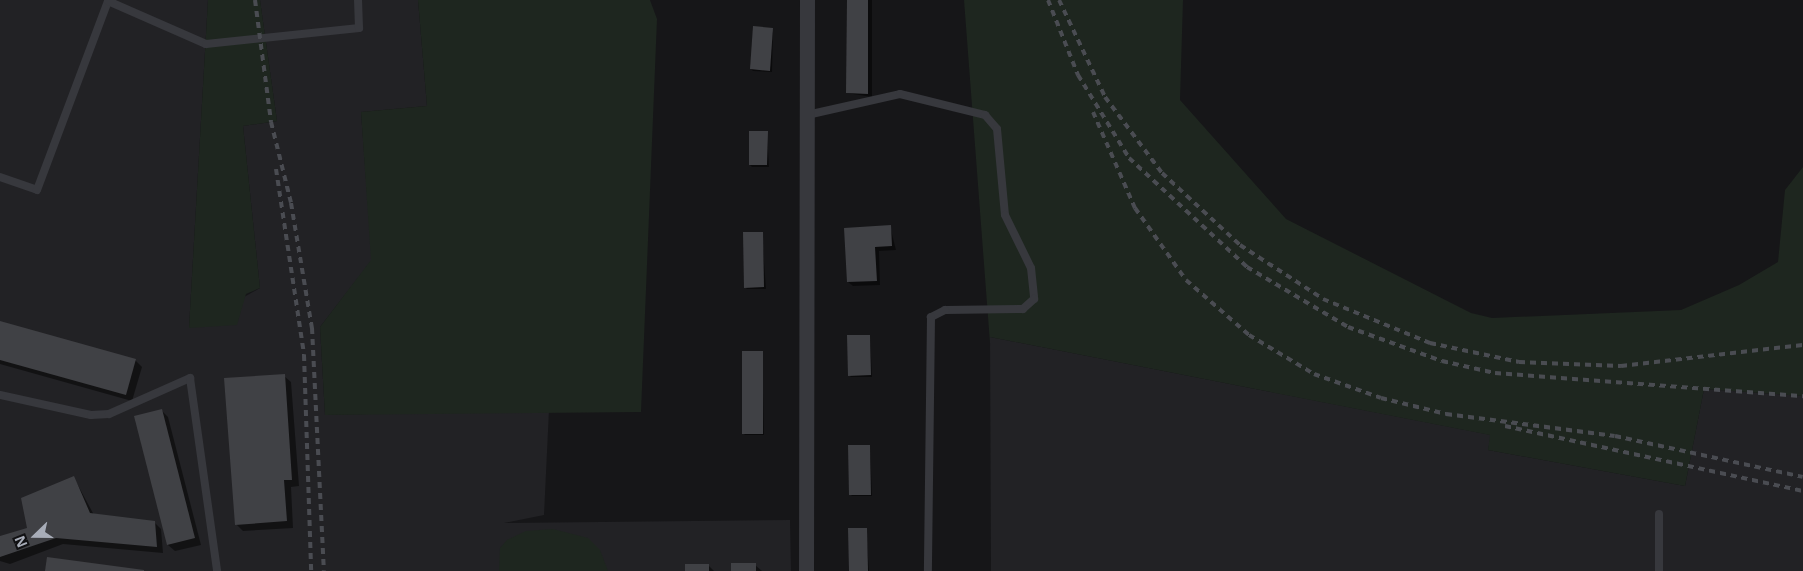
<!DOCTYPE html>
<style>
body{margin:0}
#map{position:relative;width:1803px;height:571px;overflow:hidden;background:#161618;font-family:"Noto Sans",sans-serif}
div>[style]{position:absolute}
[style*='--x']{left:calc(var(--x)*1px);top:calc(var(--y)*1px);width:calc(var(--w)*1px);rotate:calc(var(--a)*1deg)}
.built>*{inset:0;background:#222225}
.green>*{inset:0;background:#1e261f}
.shadow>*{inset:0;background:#0007}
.building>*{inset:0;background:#404145}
.service>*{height:8px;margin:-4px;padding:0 4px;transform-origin:4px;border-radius:4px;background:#37383d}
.minor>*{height:15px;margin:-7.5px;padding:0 7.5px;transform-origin:7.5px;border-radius:7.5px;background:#37383d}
.rail>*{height:4px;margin-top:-2px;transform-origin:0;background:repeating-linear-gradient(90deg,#4a4c52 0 6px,transparent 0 11px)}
span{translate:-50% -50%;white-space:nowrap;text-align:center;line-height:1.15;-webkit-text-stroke:4px #111113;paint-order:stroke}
.north{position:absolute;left:10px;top:511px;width:50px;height:50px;-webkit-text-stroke:4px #111113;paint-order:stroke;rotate:248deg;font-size:14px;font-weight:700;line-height:20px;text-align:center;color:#a8adb8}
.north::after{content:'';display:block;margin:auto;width:18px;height:22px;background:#a8adb8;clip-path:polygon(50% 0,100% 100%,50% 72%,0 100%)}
</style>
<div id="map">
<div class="built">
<div style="clip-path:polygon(0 0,208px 0,189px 328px,260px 288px,243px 126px,277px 121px,260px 0,418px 0,427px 106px,361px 112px,372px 260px,320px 327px,325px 415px,549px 410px,544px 515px,504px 523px,790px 520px,791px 571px,0 571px)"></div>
<div style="clip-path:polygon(990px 337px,1491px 435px,1488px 450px,1685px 486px,1704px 389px,1803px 396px,1803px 571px,991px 571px)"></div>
</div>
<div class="green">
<div style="clip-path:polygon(208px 0,260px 0,277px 121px,243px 126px,260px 288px,246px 294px,237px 325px,189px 328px)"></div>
<div style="clip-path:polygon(418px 0,650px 0,657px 19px,641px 412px,325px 415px,320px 327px,371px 260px,361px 112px,427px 106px)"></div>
<div style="clip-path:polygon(964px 0,1183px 0,1180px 100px,1286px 219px,1471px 313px,1492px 318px,1681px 310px,1739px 285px,1778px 262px,1785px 190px,1803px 167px,1803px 396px,1704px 389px,1685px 486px,1488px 450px,1490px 435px,990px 337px,990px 343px)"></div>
<div style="clip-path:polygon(553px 529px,588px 538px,600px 550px,608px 571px,499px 571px,500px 548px,507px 540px,526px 531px)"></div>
</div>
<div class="shadow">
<div style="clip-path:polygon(848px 0,872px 0,872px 97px,847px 93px)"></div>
<div style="clip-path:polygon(773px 29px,772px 72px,753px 71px,751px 69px)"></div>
<div style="clip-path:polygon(767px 132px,769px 167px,752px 167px,750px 165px)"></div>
<div style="clip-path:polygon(890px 226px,896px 250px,879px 251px,880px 285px,853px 286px,848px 282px)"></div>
<div style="clip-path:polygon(762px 233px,766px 289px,747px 289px,745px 287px)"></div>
<div style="clip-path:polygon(0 322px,135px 360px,142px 367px,132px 401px,0 364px)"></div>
<div style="clip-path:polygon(870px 336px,872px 377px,851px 377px,849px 375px)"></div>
<div style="clip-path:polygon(762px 352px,764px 435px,745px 435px,743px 433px)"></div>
<div style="clip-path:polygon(284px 376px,291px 382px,299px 486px,291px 487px,293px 528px,243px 531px,236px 524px)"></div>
<div style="clip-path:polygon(162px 411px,168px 417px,201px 545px,175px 551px,168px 545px)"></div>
<div style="clip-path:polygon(870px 446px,872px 496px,852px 496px,850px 494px)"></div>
<div style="clip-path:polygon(74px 478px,94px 515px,154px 522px,161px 529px,163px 553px,63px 544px,10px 564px,0 561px,0 537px,28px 529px)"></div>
<div style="clip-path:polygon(866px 529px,869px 571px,850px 571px)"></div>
<div style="clip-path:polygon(755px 565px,762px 571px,732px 571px)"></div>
<div style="clip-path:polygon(709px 566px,714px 571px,686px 571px)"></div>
</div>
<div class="building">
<div style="clip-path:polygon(847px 0,868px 0,868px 94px,846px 93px)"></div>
<div style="clip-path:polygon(753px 26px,773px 28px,770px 71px,750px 69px)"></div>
<div style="clip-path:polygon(749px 131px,768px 131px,767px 165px,749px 165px)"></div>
<div style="clip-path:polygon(891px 225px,892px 246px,875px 247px,877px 281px,847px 282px,844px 228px)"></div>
<div style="clip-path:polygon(743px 232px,763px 232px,764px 287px,744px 288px)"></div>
<div style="clip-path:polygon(0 321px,136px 359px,126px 395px,0 360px)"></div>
<div style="clip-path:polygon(847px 335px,870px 335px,871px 375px,848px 376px)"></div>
<div style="clip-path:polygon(742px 351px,763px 351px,763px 434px,742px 434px)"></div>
<div style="clip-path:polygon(285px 374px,292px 480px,284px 480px,287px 521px,235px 525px,224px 378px)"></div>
<div style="clip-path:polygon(162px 409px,195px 538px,167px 545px,134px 416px)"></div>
<div style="clip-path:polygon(848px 445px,870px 445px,871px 495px,849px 495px)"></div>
<div style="clip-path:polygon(74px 476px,90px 513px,155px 521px,157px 547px,56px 538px,0 557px,0 536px,27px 528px,21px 498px)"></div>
<div style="clip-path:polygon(848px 528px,867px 528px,868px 571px,849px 571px)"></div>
<div style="clip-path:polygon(47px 557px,144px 570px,144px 571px,45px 571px)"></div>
<div style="clip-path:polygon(731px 563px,756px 563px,756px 571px,731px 571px)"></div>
<div style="clip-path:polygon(685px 564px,709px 564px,709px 571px,685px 571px)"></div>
</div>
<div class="service">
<div style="--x:807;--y:115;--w:95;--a:-12.7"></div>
<div style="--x:900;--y:94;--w:88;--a:13.9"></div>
<div style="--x:985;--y:115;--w:18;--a:49"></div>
<div style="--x:997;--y:129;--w:86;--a:84.7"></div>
<div style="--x:1005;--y:215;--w:59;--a:63.9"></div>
<div style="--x:1031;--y:268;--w:31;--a:84"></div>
<div style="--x:1034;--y:299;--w:15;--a:138"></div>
<div style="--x:1023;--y:309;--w:78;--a:179.3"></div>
<div style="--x:945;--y:310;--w:16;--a:153"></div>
<div style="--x:931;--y:317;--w:254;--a:90.7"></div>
<div style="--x:0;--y:177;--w:39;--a:19"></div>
<div style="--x:37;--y:190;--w:202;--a:-69.4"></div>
<div style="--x:108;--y:1;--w:107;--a:23.7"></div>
<div style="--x:206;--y:44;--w:154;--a:-6"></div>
<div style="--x:359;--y:28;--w:28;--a:-92"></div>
<div style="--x:0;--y:395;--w:93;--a:12.4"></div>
<div style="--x:91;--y:415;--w:18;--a:-3"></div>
<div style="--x:109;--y:414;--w:89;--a:-24"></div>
<div style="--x:190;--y:378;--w:195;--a:82"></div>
<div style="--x:1659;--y:571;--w:57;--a:-90"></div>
</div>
<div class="minor">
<div style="--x:806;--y:571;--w:571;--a:-89.9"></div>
</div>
<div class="rail">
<div style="--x:255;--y:0;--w:123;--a:82.5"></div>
<div style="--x:271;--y:122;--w:83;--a:76.1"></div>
<div style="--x:291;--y:203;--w:127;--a:80.5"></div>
<div style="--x:312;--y:328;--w:243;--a:87.2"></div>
<div style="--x:1048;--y:0;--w:81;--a:68.2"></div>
<div style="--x:1078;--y:75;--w:97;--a:58.4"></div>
<div style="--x:1129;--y:158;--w:161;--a:42.7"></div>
<div style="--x:1247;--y:267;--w:117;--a:30.7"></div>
<div style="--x:1348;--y:327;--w:100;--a:19.9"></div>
<div style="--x:1442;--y:361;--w:54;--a:12.8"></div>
<div style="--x:1495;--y:373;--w:309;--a:4.3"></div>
<div style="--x:1059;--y:0;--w:107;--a:64.6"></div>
<div style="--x:1105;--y:97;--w:95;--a:53.1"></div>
<div style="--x:1162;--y:173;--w:106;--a:42.7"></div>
<div style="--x:1240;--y:245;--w:99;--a:33"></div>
<div style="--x:1323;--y:299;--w:116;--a:22.4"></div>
<div style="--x:1430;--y:343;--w:91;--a:12.1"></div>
<div style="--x:1519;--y:362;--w:102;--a:2.2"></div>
<div style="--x:1621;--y:366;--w:183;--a:-6.6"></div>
<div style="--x:1093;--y:112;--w:105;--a:66.4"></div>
<div style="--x:1135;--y:208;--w:88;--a:54.7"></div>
<div style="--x:1186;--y:280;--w:84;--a:41.1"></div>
<div style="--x:1249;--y:335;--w:76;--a:31"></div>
<div style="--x:1314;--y:374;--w:71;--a:19.7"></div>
<div style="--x:1381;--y:398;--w:67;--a:13.8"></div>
<div style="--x:1446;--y:414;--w:170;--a:7.4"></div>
<div style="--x:1615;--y:436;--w:192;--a:12.3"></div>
<div style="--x:276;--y:169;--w:188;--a:81.4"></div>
<div style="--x:304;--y:355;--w:216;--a:88.1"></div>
<div style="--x:1505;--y:426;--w:305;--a:12.3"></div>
</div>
<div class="north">N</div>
</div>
